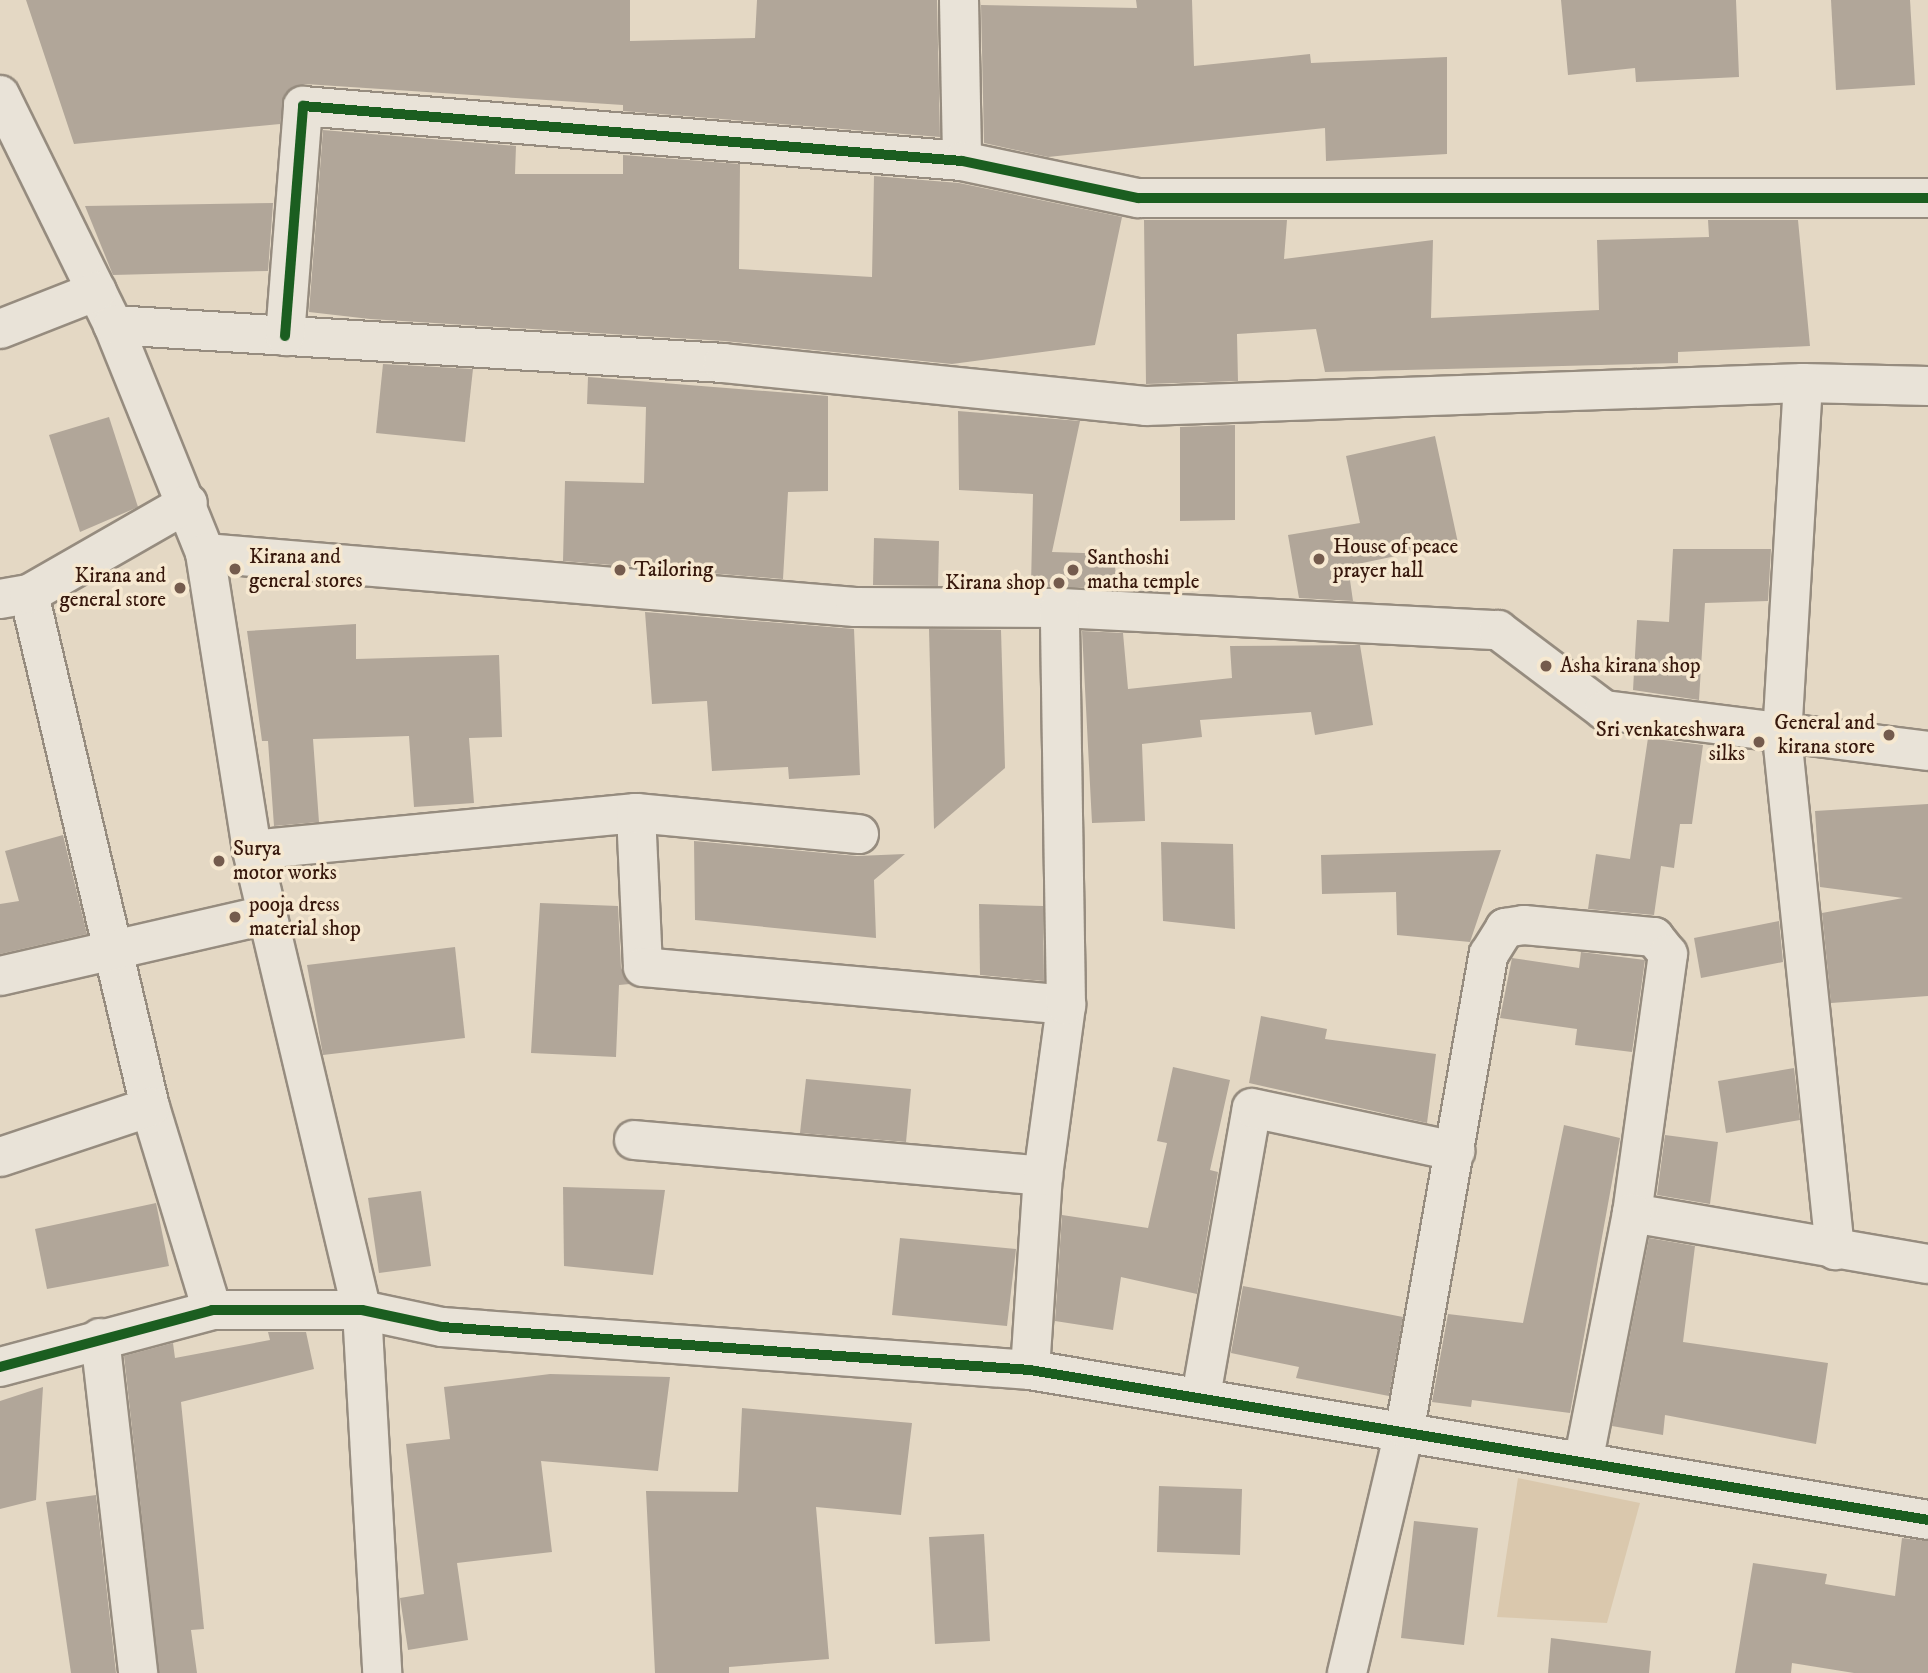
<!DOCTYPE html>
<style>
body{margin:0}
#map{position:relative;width:1928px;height:1673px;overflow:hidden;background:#e4d8c4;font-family:"IM FELL DW Pica",serif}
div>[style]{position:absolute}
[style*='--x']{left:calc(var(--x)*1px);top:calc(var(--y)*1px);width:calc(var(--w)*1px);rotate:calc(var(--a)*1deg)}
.green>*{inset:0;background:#dac8ad}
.building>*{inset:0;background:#b1a699}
.roads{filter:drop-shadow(2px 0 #968c7f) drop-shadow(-2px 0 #968c7f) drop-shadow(0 2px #968c7f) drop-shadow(0 -2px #968c7f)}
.minor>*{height:38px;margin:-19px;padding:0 19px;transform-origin:19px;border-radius:19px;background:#e9e3d8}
.cycleway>*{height:10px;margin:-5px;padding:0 5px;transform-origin:5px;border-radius:5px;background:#1b5e20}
.dots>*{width:19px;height:19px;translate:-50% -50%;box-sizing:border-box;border:4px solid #f6e8d0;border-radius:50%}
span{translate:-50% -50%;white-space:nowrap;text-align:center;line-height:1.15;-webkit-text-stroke:7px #f6e8d0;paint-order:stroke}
.poi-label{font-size:21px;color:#37180d}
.left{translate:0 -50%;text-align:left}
.right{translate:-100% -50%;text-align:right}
</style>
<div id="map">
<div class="green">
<div style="clip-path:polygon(1518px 1478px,1640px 1503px,1607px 1623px,1497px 1617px)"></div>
</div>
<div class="building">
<div style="clip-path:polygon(26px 0,630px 0,630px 41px,755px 38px,757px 0,937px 0,940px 137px,623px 111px,623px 105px,305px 84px,285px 94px,280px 124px,74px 144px)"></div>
<div style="clip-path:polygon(1136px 0,1192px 0,1194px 66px,1310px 54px,1311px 63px,1447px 57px,1447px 154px,1326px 161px,1325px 128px,1048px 157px,984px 143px,981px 5px,1137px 8px)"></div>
<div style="clip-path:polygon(1561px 0,1736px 0,1739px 77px,1636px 82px,1635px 68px,1568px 75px)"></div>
<div style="clip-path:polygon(1831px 0,1910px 0,1915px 85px,1836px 90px)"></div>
<div style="clip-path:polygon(323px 130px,516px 146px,515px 174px,623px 174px,623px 155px,740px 164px,739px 269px,872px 277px,874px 176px,959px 183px,1122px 217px,1095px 345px,952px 364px,724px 341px,370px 319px,309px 312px)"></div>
<div style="clip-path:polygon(273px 203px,268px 271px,113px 275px,85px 206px)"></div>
<div style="clip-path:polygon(1144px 220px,1287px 220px,1284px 259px,1433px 240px,1431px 318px,1599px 310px,1597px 240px,1709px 237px,1708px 220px,1798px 220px,1810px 346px,1678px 352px,1678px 363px,1325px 372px,1316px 329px,1237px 334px,1238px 381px,1146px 384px)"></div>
<div style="clip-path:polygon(383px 364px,473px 369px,465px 442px,376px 433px)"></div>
<div style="clip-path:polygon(588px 377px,828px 396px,828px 491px,788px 492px,783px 579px,563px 561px,565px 481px,644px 483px,646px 407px,587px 404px)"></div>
<div style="clip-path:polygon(958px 411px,1080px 421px,1052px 552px,1114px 554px,1117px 589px,1031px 586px,1033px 494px,959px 490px)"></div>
<div style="clip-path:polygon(109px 417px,138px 507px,80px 532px,49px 435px)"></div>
<div style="clip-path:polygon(1235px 425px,1235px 520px,1180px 521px,1180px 427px)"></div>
<div style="clip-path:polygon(1435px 436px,1458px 543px,1348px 566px,1353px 601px,1299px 598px,1288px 535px,1360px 523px,1346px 456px)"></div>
<div style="clip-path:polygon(874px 538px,939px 541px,938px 586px,873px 585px)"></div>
<div style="clip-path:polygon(1673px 549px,1771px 549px,1768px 601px,1705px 603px,1699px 700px,1633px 690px,1637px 620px,1669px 622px)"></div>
<div style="clip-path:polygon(645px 612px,854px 629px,860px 775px,789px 779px,788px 767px,712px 771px,707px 701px,652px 704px)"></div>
<div style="clip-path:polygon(356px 624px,356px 659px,499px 655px,502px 737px,469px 738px,474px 803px,414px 807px,409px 736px,313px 739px,319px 822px,274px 826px,268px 741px,262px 741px,247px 631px)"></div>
<div style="clip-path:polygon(929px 629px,1001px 630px,1005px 768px,934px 829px)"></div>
<div style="clip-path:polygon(1082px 631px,1123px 633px,1128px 689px,1232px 678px,1230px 646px,1360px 645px,1373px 725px,1315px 735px,1311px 712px,1200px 720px,1202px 737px,1142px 744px,1145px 821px,1092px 823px)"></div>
<div style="clip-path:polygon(1648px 738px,1703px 745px,1692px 824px,1680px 824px,1674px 868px,1661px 866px,1654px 915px,1588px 909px,1596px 854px,1630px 859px)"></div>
<div style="clip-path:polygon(1928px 804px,1928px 996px,1831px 1003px,1822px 913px,1903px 898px,1820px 887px,1815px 811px)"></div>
<div style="clip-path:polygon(63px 835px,87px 934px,0 954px,0 904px,19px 901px,5px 851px)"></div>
<div style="clip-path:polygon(694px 841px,857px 856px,905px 854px,874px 880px,876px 938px,695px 920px)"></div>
<div style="clip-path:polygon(1161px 842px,1233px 844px,1235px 929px,1163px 921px)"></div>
<div style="clip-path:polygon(1501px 850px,1470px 942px,1397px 935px,1396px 892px,1322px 894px,1321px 855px)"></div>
<div style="clip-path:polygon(540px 903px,618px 906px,621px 968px,630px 984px,619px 985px,616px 1057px,531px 1053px)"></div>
<div style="clip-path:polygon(979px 904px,1043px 906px,1044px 981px,980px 975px)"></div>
<div style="clip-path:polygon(1779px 921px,1783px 962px,1701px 978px,1694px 938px)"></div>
<div style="clip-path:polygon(455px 947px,465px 1038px,323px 1055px,307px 965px)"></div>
<div style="clip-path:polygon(1581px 952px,1645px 960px,1632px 1052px,1575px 1045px,1577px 1029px,1500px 1018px,1512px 958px,1579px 968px)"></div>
<div style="clip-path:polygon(1261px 1016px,1327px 1029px,1325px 1039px,1436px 1054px,1427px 1123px,1249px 1083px)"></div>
<div style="clip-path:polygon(1173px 1067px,1230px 1080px,1210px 1170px,1218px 1172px,1197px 1294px,1121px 1277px,1113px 1330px,1055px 1321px,1062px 1215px,1148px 1228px,1167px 1143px,1157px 1141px)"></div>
<div style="clip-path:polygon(1794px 1068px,1800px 1120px,1726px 1133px,1718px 1081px)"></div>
<div style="clip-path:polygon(806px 1079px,911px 1089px,906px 1142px,800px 1133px)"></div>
<div style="clip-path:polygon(1564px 1125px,1620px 1138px,1570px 1413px,1472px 1400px,1471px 1407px,1432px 1402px,1448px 1314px,1523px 1323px)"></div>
<div style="clip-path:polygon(1665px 1135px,1718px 1142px,1710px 1204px,1657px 1195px)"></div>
<div style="clip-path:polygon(563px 1187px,665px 1190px,653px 1275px,564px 1266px)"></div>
<div style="clip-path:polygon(421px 1191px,431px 1266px,379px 1273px,368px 1198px)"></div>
<div style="clip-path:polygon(156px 1203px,169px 1266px,47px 1289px,35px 1229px)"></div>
<div style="clip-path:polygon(900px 1238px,1016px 1249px,1007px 1326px,892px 1315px)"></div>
<div style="clip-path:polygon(1649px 1238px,1695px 1246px,1683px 1342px,1828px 1363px,1816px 1444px,1665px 1415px,1663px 1435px,1612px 1426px)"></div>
<div style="clip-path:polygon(1243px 1286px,1403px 1317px,1389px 1396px,1296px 1378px,1299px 1367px,1231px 1353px)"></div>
<div style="clip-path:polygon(268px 1332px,306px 1332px,314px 1369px,181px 1402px,204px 1629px,191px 1630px,197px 1673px,159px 1673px,124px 1356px,173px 1343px,175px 1358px,270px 1340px)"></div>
<div style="clip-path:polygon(550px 1374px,670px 1377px,658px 1471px,541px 1461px,552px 1552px,457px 1563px,468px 1640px,408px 1650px,400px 1598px,424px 1594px,406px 1444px,450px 1439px,444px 1387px)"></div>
<div style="clip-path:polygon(43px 1387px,36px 1500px,0 1509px,0 1401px)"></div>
<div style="clip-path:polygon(742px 1408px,912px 1423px,901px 1515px,816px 1507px,829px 1659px,729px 1667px,729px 1673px,655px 1673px,646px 1491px,738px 1492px)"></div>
<div style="clip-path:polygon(1159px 1486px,1242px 1489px,1240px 1555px,1157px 1552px)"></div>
<div style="clip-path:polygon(96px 1495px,116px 1673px,71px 1673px,46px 1502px)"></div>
<div style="clip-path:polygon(1414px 1521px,1478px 1528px,1464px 1645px,1401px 1638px)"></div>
<div style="clip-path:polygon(984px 1534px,990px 1641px,935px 1644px,929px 1537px)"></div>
<div style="clip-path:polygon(1902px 1538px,1928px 1541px,1928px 1673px,1854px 1673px,1792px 1663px,1791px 1673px,1735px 1673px,1753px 1563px,1827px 1574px,1825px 1584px,1895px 1596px)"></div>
<div style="clip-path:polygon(1551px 1638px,1651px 1651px,1649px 1673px,1548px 1673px)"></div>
</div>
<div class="roads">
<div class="minor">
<div style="--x:959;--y:0;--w:161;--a:88.9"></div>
<div style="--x:0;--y:95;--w:256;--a:63.8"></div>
<div style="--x:113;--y:325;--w:246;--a:68"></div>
<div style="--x:205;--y:553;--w:301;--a:81"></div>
<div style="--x:252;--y:850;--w:473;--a:76.6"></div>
<div style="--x:362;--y:1310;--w:364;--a:86.8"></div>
<div style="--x:113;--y:325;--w:611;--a:3.56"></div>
<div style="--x:723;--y:363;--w:425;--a:5.8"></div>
<div style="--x:1146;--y:406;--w:657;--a:-2"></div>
<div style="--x:1803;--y:383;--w:125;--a:1.4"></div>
<div style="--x:0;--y:329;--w:104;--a:-21.4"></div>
<div style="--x:285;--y:336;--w:231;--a:-85.5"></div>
<div style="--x:303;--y:106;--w:661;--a:4.77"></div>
<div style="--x:962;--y:161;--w:180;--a:11.9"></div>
<div style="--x:1138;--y:198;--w:790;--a:0"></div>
<div style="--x:1803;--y:383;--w:354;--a:93.4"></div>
<div style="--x:1782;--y:736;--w:517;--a:84.11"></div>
<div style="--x:205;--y:553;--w:652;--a:4.75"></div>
<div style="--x:855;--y:607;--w:205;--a:0.3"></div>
<div style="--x:1060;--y:608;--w:439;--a:2.9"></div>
<div style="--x:1498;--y:630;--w:133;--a:37"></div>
<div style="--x:1604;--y:710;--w:327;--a:7.2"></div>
<div style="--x:29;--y:594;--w:527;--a:76.73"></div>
<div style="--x:150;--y:1107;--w:212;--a:73"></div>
<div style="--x:0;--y:599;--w:29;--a:-10"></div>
<div style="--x:29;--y:594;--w:183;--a:-29.8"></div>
<div style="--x:636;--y:813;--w:154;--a:87.4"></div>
<div style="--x:643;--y:967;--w:425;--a:5.1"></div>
<div style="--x:252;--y:850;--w:386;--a:-5.5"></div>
<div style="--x:636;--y:813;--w:224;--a:5.4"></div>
<div style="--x:0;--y:976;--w:274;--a:-12.9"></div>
<div style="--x:634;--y:1140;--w:411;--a:5"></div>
<div style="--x:0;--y:1157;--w:158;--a:-18.4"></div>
<div style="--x:1632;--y:1213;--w:300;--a:9.8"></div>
<div style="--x:100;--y:1338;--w:337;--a:83.5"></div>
<div style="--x:0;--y:1367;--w:220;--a:-15"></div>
<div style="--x:212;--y:1310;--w:150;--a:0"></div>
<div style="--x:362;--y:1310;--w:82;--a:12"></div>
<div style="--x:442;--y:1327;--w:590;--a:4.18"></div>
<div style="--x:1030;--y:1370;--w:910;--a:9.48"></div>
<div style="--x:1030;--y:1370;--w:194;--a:-86.2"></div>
<div style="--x:1043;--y:1176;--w:173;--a:-82.3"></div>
<div style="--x:1066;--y:1005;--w:397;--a:-90.9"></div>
<div style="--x:1201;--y:1396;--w:292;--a:-80"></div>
<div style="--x:1252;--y:1108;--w:208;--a:12"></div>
<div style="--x:1347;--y:1673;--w:252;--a:-76.7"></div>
<div style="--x:1405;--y:1428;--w:481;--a:-80"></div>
<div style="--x:1489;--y:954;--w:31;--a:-58"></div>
<div style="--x:1505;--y:928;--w:19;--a:-9"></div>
<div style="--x:1524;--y:925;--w:131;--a:5.3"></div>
<div style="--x:1654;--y:937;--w:22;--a:51"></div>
<div style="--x:1668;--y:954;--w:261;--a:97.9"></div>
<div style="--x:1632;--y:1213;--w:254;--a:101.1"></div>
</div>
</div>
<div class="cycleway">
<div style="--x:285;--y:336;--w:231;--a:-85.5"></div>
<div style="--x:303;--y:106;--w:661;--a:4.77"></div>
<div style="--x:962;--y:161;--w:180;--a:11.9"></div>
<div style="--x:1138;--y:198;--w:790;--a:0"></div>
<div style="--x:0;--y:1367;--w:220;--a:-15"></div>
<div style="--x:212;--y:1310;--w:150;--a:0"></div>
<div style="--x:362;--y:1310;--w:82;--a:12"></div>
<div style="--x:442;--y:1327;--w:590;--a:4.18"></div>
<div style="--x:1030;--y:1370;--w:910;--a:9.48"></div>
</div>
<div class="dots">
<div style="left:1319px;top:559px;background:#745b4d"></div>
<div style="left:235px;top:569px;background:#745b4d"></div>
<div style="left:620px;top:570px;background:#745b4d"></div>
<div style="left:1073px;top:570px;background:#745b4d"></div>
<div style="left:1059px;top:583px;background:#745b4d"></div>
<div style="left:180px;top:588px;background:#745b4d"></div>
<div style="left:1546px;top:666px;background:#745b4d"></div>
<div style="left:1889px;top:735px;background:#745b4d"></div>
<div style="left:1759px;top:742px;background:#745b4d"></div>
<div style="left:219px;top:861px;background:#745b4d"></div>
<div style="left:235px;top:917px;background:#745b4d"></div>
</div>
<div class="poi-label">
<span class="left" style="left:1333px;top:559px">House of peace<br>prayer hall</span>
<span class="left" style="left:249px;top:569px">Kirana and<br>general stores</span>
<span class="left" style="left:1087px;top:570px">Santhoshi<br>matha temple</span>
<span class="left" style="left:634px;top:570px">Tailoring</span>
<span class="right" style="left:166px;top:588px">Kirana and<br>general store</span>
<span class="right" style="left:1045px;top:583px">Kirana shop</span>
<span class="left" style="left:1560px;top:666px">Asha kirana shop</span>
<span class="right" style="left:1875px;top:735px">General and<br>kirana store</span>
<span class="right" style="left:1745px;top:742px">Sri venkateshwara<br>silks</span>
<span class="left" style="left:233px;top:861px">Surya<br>motor works</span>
<span class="left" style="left:249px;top:917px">pooja dress<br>material shop</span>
</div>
</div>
